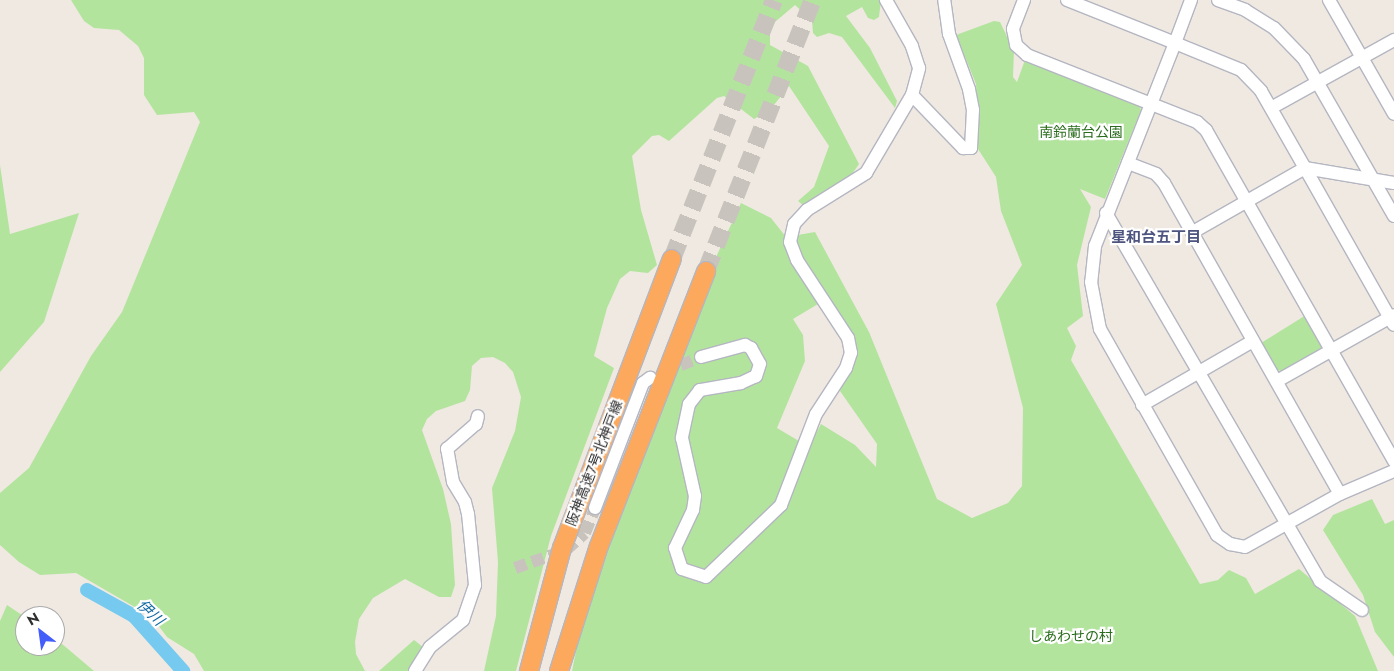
<!DOCTYPE html>
<meta charset="utf-8">
<style>
body{margin:0}
#map{position:relative;width:1394px;height:671px;overflow:hidden;background:#efe9e1;font-family:Jost,"Noto Sans JP",sans-serif}
div>[style]{position:absolute}
[style*='--x']{left:calc(var(--x)*1px);top:calc(var(--y)*1px);width:calc(var(--w)*1px);rotate:calc(var(--a)*1deg)}
.green>*{inset:0;background:#b3e49e}
.river>*{height:14px;margin:-7px;padding:0 7px;transform-origin:7px;border-radius:7px;background:#76caef}
.minor-tunnel>*{height:12px;margin-top:-6px;transform-origin:0;background:repeating-linear-gradient(90deg,#c8c4bd 0 12px,transparent 0 18px)}
.highway-tunnel>*{height:18px;margin-top:-9px;transform-origin:0;background:repeating-linear-gradient(90deg,#c8c4bd 0 18px,transparent 0 27px)}
.roads{filter:drop-shadow(1px 0 #b4b6c1) drop-shadow(-1px 0 #b4b6c1) drop-shadow(0 1px #b4b6c1) drop-shadow(0 -1px #b4b6c1)}
.minor>*{height:12px;margin:-6px;padding:0 6px;transform-origin:6px;border-radius:6px;background:#fff}
.highway>*{height:18px;margin:-9px;padding:0 9px;transform-origin:9px;border-radius:9px;background:#fda95d}
span{translate:-50% -50%;white-space:nowrap;text-align:center;line-height:1.15;-webkit-text-stroke:4.5px #fff;paint-order:stroke}
.park-label{font-size:14px;color:#296c1c}
.street-label{font-size:14px;color:#2e2e2e}
.neighbourhood-label{font-size:15px;color:#4d547f;font-weight:700}
.water-label{font-size:15px;color:#0f69a1;font-style:italic}
.north{position:absolute;left:15px;top:606px;width:50px;height:50px;box-sizing:border-box;background:#fff;border:1px solid #ababab;border-radius:50%;rotate:330deg;font-size:14px;font-weight:700;line-height:20px;text-align:center;color:#2e2e2e}
.north::after{content:'';display:block;margin:auto;width:18px;height:22px;background:#435ef9;clip-path:polygon(50% 0,100% 100%,50% 72%,0 100%)}
</style>
<div id="map">
<div class="green">
<div style="clip-path:polygon(71px 0,881px 0,879px 17px,874px 20px,868px 18px,862px 7px,846px 16px,870px 48px,897px 101px,895px 108px,842px 37px,829px 33px,817px 37px,813px 33px,812px 21px,795px 5px,775px 22px,770px 33px,770px 45px,808px 66px,859px 164px,850px 177px,804px 206px,798px 201px,814px 187px,829px 146px,789px 86px,770px 110px,754px 119px,724px 96px,717px 98px,669px 141px,659px 135px,652px 136px,632px 156px,641px 210px,657px 265px,648px 273px,630px 271px,620px 279px,607px 308px,594px 356px,614px 368px,551px 536px,516px 671px,484px 671px,496px 616px,498px 562px,492px 488px,515px 431px,521px 397px,513px 372px,505px 363px,493px 357px,481px 358px,472px 366px,470px 390px,465px 401px,436px 411px,427px 419px,422px 430px,443px 489px,451px 524px,455px 585px,451px 597px,439px 597px,405px 579px,373px 598px,359px 619px,355px 642px,356px 654px,365px 671px,204px 671px,194px 654px,167px 637px,152px 617px,76px 573px,40px 575px,19px 562px,0 545px,0 493px,29px 468px,91px 356px,122px 312px,200px 122px,194px 112px,157px 115px,144px 95px,144px 58px,138px 46px,119px 30px,94px 28px,84px 21px)"></div>
<div style="clip-path:polygon(evenodd,994px 21px,1000px 22px,1014px 51px,1013px 77px,1017px 82px,1025px 60px,1139px 104px,1141px 110px,1105px 199px,1080px 189px,1091px 207px,1077px 265px,1083px 316px,1067px 328px,1076px 346px,1071px 360px,1200px 584px,1218px 580px,1229px 570px,1246px 578px,1255px 594px,1299px 569px,1355px 616px,1378px 671px,572px 671px,578px 641px,620px 515px,711px 268px,741px 203px,771px 218px,786px 237px,815px 232px,869px 332px,937px 499px,972px 518px,1008px 503px,1022px 486px,1023px 408px,996px 304px,1022px 265px,1001px 211px,996px 177px,978px 149px,976px 84px,956px 35px,994px 21px,818px 304px,853px 351px,840px 391px,877px 444px,876px 467px,855px 445px,821px 424px,809px 447px,777px 428px,805px 361px,803px 335px,793px 319px,818px 304px)"></div>
<div style="clip-path:polygon(0 165px,10px 234px,79px 213px,44px 322px,0 372px)"></div>
<div style="clip-path:polygon(1306px 315px,1322px 344px,1321px 349px,1282px 372px,1276px 369px,1261px 343px)"></div>
<div style="clip-path:polygon(1372px 499px,1385px 524px,1394px 520px,1394px 657px,1375px 632px,1363px 595px,1323px 530px,1333px 515px)"></div>
<div style="clip-path:polygon(7px 605px,25px 617px,25px 646px,55px 646px,55px 638px,94px 671px,0 671px,0 621px)"></div>
<div style="clip-path:polygon(414px 640px,423px 647px,410px 671px,379px 671px)"></div>
</div>
<div class="river">
<div style="--x:87;--y:590;--w:54;--a:29"></div>
<div style="--x:134;--y:616;--w:74;--a:48.3"></div>
</div>
<div class="minor-tunnel">
<div style="--x:664;--y:372;--w:40;--a:-22"></div>
<div style="--x:515;--y:568;--w:54;--a:-19.4"></div>
<div style="--x:566;--y:550;--w:25;--a:-42"></div>
<div style="--x:585;--y:533;--w:27;--a:-68"></div>
</div>
<div class="highway-tunnel">
<div style="--x:672;--y:259;--w:278;--a:-68.5"></div>
<div style="--x:706;--y:271;--w:291;--a:-68.5"></div>
</div>
<div class="roads">
<div class="minor">
<div style="--x:1024;--y:0;--w:31;--a:111"></div>
<div style="--x:1013;--y:29;--w:16;--a:79"></div>
<div style="--x:1016;--y:45;--w:15;--a:42"></div>
<div style="--x:1027;--y:55;--w:183;--a:21.5"></div>
<div style="--x:1197;--y:122;--w:12;--a:42"></div>
<div style="--x:1206;--y:130;--w:381;--a:60.4"></div>
<div style="--x:1067;--y:0;--w:116;--a:21.7"></div>
<div style="--x:1175;--y:43;--w:218;--a:111.5"></div>
<div style="--x:1095;--y:246;--w:36;--a:96"></div>
<div style="--x:1091;--y:282;--w:48;--a:79.2"></div>
<div style="--x:1100;--y:329;--w:237;--a:60.4"></div>
<div style="--x:1217;--y:535;--w:16;--a:35"></div>
<div style="--x:1230;--y:544;--w:15;--a:11"></div>
<div style="--x:1245;--y:547;--w:109;--a:-29.2"></div>
<div style="--x:1340;--y:494;--w:59;--a:-23.1"></div>
<div style="--x:1191;--y:0;--w:46;--a:110.4"></div>
<div style="--x:1175;--y:43;--w:71;--a:22.2"></div>
<div style="--x:1241;--y:70;--w:29;--a:46"></div>
<div style="--x:1261;--y:91;--w:89;--a:60.3"></div>
<div style="--x:1305;--y:168;--w:90;--a:9.6"></div>
<div style="--x:1218;--y:0;--w:29;--a:20"></div>
<div style="--x:1245;--y:10;--w:34;--a:32"></div>
<div style="--x:1274;--y:28;--w:43;--a:45.9"></div>
<div style="--x:1304;--y:59;--w:181;--a:60.2"></div>
<div style="--x:1329;--y:0;--w:131;--a:60.3"></div>
<div style="--x:912;--y:95;--w:74;--a:46.1"></div>
<div style="--x:963;--y:148;--w:8;--a:0"></div>
<div style="--x:971;--y:148;--w:38;--a:-87"></div>
<div style="--x:973;--y:110;--w:21;--a:-101"></div>
<div style="--x:969;--y:89;--w:59;--a:-110"></div>
<div style="--x:949;--y:34;--w:34;--a:-98"></div>
<div style="--x:1271;--y:108;--w:141;--a:-28.9"></div>
<div style="--x:1128;--y:163;--w:30;--a:21"></div>
<div style="--x:1156;--y:174;--w:12;--a:48"></div>
<div style="--x:1164;--y:183;--w:357;--a:60.5"></div>
<div style="--x:1106;--y:213;--w:426;--a:59.8"></div>
<div style="--x:1320;--y:581;--w:51;--a:34.6"></div>
<div style="--x:1193;--y:232;--w:129;--a:-29.7"></div>
<div style="--x:1305;--y:168;--w:180;--a:60.5"></div>
<div style="--x:701;--y:357;--w:46;--a:-15.3"></div>
<div style="--x:745;--y:345;--w:7;--a:27"></div>
<div style="--x:751;--y:348;--w:18;--a:61"></div>
<div style="--x:760;--y:364;--w:13;--a:108"></div>
<div style="--x:756;--y:376;--w:17;--a:155"></div>
<div style="--x:741;--y:383;--w:42;--a:170.3"></div>
<div style="--x:700;--y:390;--w:18;--a:128"></div>
<div style="--x:689;--y:404;--w:35;--a:102"></div>
<div style="--x:682;--y:438;--w:59;--a:77.4"></div>
<div style="--x:695;--y:496;--w:14;--a:98"></div>
<div style="--x:693;--y:510;--w:42;--a:115.3"></div>
<div style="--x:675;--y:548;--w:22;--a:72"></div>
<div style="--x:682;--y:569;--w:25;--a:18"></div>
<div style="--x:706;--y:577;--w:104;--a:-43.8"></div>
<div style="--x:781;--y:505;--w:97;--a:-69"></div>
<div style="--x:816;--y:414;--w:55;--a:-56.9"></div>
<div style="--x:846;--y:368;--w:16;--a:-72"></div>
<div style="--x:851;--y:353;--w:15;--a:-101"></div>
<div style="--x:848;--y:338;--w:93;--a:-123.2"></div>
<div style="--x:797;--y:260;--w:19;--a:-111"></div>
<div style="--x:790;--y:242;--w:18;--a:-77"></div>
<div style="--x:794;--y:224;--w:19;--a:-47"></div>
<div style="--x:807;--y:210;--w:70;--a:-32.1"></div>
<div style="--x:866;--y:173;--w:91;--a:-59.5"></div>
<div style="--x:912;--y:95;--w:28;--a:-75"></div>
<div style="--x:919;--y:68;--w:23;--a:-108"></div>
<div style="--x:912;--y:46;--w:53;--a:-119.5"></div>
<div style="--x:1277;--y:381;--w:134;--a:-29.4"></div>
<div style="--x:1142;--y:405;--w:128;--a:-30"></div>
<div style="--x:595;--y:508;--w:134;--a:-69"></div>
<div style="--x:643;--y:383;--w:9;--a:-36"></div>
<div style="--x:415;--y:671;--w:28;--a:-58"></div>
<div style="--x:430;--y:647;--w:43;--a:-39.3"></div>
<div style="--x:463;--y:620;--w:37;--a:-71"></div>
<div style="--x:475;--y:585;--w:71;--a:-95.6"></div>
<div style="--x:468;--y:514;--w:12;--a:-104"></div>
<div style="--x:465;--y:502;--w:23;--a:-121"></div>
<div style="--x:453;--y:482;--w:34;--a:-100"></div>
<div style="--x:447;--y:449;--w:38;--a:-41"></div>
<div style="--x:476;--y:424;--w:8;--a:-76"></div>
</div>
<div class="highway">
<div style="--x:529;--y:671;--w:127;--a:-75"></div>
<div style="--x:562;--y:548;--w:309;--a:-69.2"></div>
<div style="--x:559;--y:671;--w:131;--a:-72.3"></div>
<div style="--x:599;--y:546;--w:295;--a:-68.7"></div>
</div>
</div>
<div class="park-label">
<span style="left:1081px;top:132px">南鈴蘭台公園</span>
<span style="left:1071px;top:636px">しあわせの村</span>
</div>
<div class="street-label">
<span style="left:594px;top:463px;rotate:-69deg">阪神高速7号北神戸線</span>
</div>
<div class="neighbourhood-label">
<span style="left:1156px;top:238px">星和台五丁目</span>
</div>
<div class="water-label">
<span style="left:150px;top:613px;rotate:43deg">伊川</span>
</div>
<div class="north">N</div>
</div>
